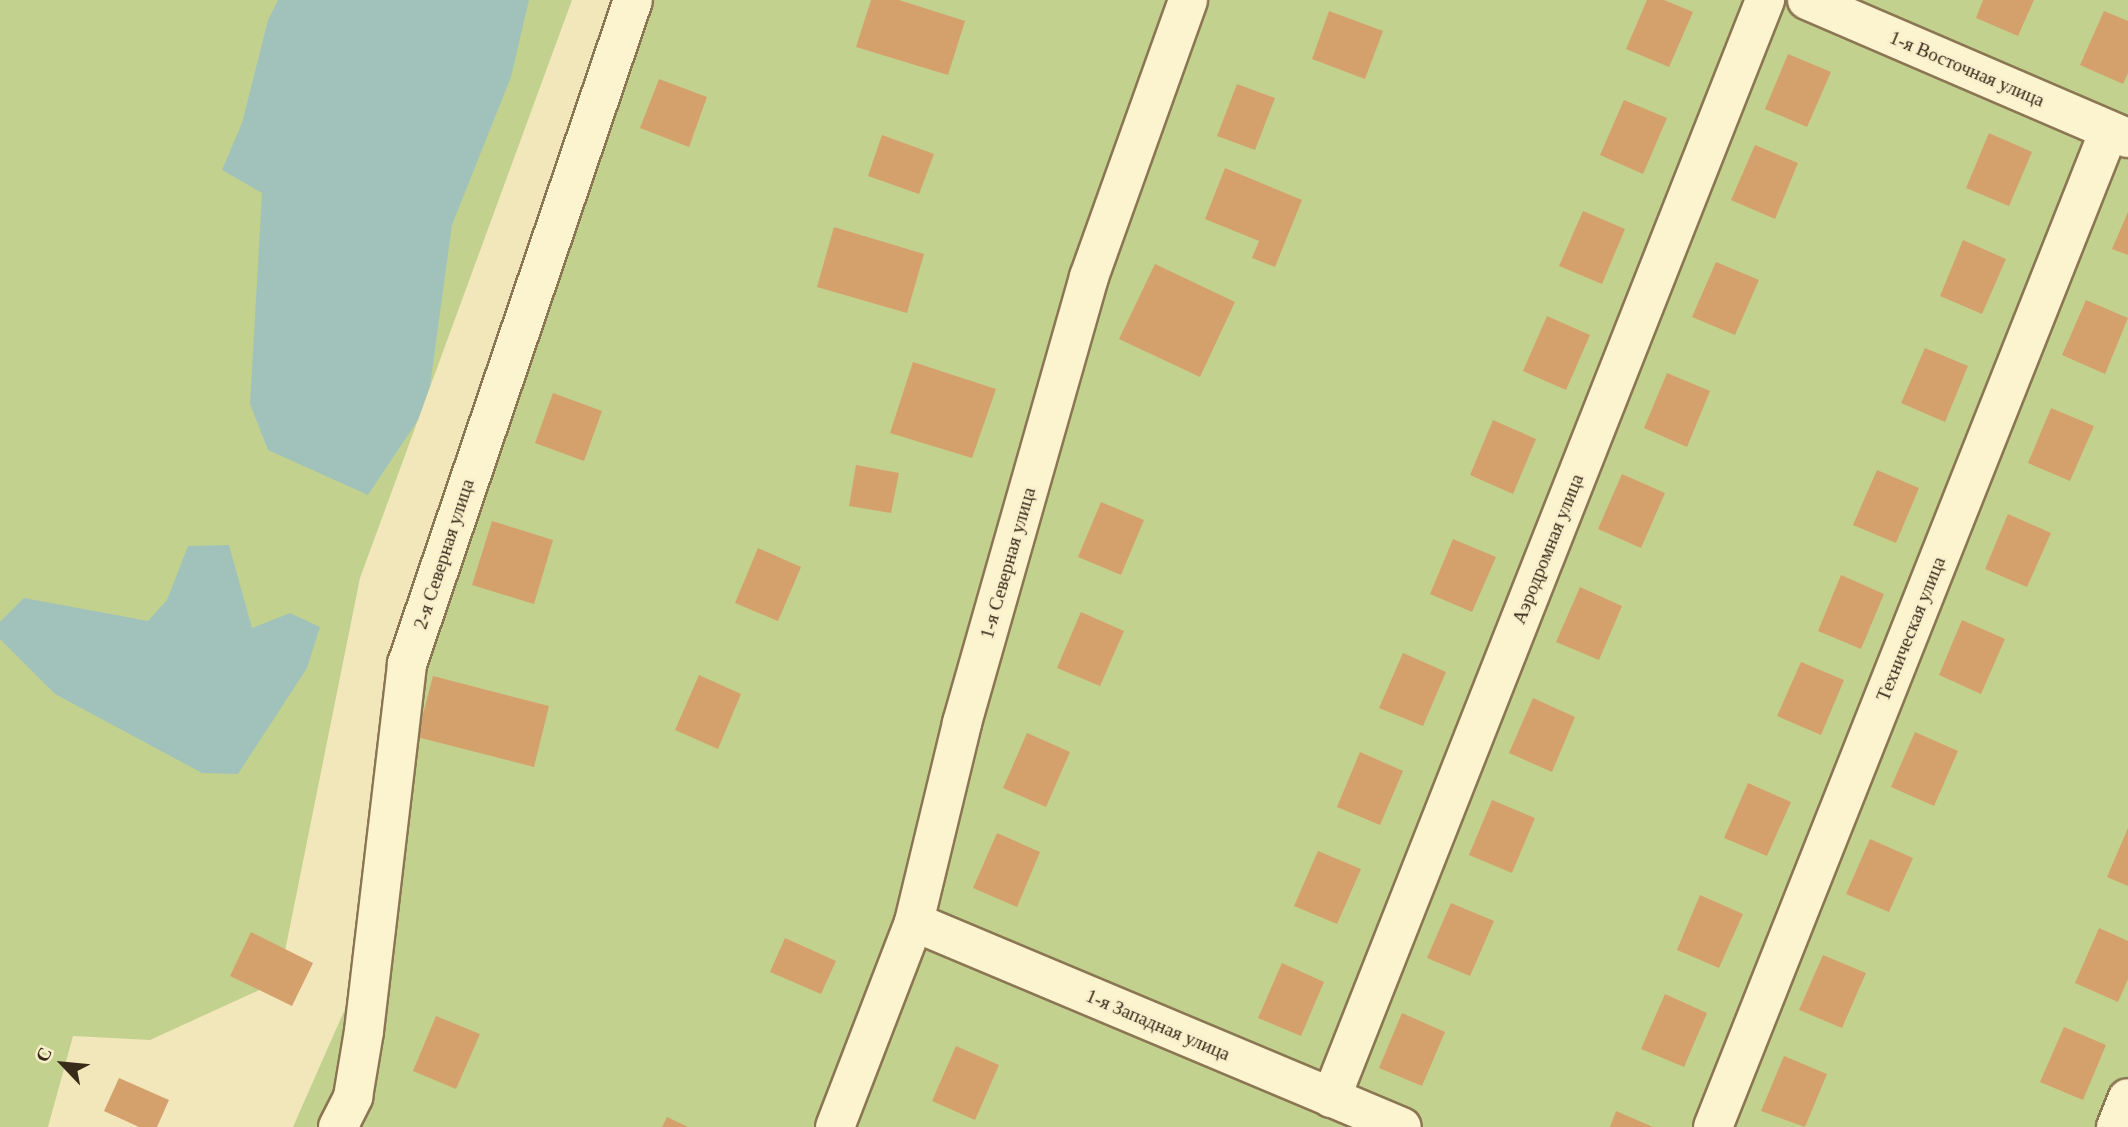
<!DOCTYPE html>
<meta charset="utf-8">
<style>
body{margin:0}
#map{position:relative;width:2128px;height:1127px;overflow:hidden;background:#f2e7bb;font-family:Georgia,serif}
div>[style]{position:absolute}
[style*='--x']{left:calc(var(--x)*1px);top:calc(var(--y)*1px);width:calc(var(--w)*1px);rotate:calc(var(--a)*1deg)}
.green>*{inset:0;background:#c3d18e}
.water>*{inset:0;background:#a0c2bb}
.building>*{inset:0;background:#d4a16d}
.roads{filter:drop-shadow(2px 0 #8b7653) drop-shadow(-2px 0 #8b7653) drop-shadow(0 2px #8b7653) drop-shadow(0 -2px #8b7653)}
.minor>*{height:38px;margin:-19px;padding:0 19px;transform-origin:19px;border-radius:19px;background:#fcf3cf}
span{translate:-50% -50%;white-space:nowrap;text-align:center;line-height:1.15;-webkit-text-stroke:5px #f9f0cb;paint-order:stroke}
.street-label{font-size:19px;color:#382b1a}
.north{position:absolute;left:28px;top:1029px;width:70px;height:70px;-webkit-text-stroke:5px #f9f0cb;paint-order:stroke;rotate:296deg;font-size:19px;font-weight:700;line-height:28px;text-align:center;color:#382b1a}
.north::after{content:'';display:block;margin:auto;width:24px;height:32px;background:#382b1a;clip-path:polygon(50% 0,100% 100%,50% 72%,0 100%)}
</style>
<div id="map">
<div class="green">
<div style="clip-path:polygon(0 0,572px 0,360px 578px,279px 981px,150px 1040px,73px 1036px,48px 1127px,0 1127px)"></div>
<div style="clip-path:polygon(630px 0,2128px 0,2128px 1127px,293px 1127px,367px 959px,417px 648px)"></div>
</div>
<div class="water">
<div style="clip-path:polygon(278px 0,529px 0,511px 77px,452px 225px,430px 386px,418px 420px,368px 495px,268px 450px,250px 404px,262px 193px,222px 170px,242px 123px,268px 20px)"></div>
<div style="clip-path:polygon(229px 545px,252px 628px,290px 613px,320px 627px,307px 668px,238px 774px,202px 773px,55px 694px,0 639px,0 622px,24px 598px,148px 621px,167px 600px,188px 546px)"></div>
</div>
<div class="building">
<div style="clip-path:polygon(871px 0,899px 0,965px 21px,948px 75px,856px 47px)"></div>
<div style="clip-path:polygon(1647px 0,1664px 0,1693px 12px,1669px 67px,1626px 49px)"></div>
<div style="clip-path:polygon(1983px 0,2034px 0,2018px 36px,1976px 18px)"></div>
<div style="clip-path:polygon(1329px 11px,1383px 31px,1365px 79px,1312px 59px)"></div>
<div style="clip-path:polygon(2104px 11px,2128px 21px,2128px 73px,2123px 84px,2080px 65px)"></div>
<div style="clip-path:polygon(1788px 54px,1831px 72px,1807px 127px,1765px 109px)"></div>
<div style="clip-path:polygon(659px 79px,707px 97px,689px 147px,640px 128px)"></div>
<div style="clip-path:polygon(1237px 84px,1275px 98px,1255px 150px,1217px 136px)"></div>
<div style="clip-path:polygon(1624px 100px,1667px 118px,1643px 174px,1600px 155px)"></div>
<div style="clip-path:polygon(1989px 133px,2032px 152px,2009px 206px,1966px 188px)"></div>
<div style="clip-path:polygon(882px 135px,934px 154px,919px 194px,868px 176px)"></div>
<div style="clip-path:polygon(1755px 145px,1798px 163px,1775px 219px,1731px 200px)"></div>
<div style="clip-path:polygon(1225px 168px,1302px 200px,1275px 267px,1252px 258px,1259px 241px,1205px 219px)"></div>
<div style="clip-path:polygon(1583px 211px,1625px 229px,1602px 284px,1559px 266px)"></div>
<div style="clip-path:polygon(2128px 212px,2128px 255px,2112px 249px)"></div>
<div style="clip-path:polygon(834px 227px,924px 254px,907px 313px,817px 287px)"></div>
<div style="clip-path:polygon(1963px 240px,2006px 259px,1982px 314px,1940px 296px)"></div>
<div style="clip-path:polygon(1716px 262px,1759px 280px,1735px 335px,1692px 317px)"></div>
<div style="clip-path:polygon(1155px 264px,1235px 302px,1200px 377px,1119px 339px)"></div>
<div style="clip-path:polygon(2086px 300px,2128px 318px,2105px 374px,2062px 355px)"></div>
<div style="clip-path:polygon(1547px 316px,1590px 335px,1566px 390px,1523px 371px)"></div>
<div style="clip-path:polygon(1925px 348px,1968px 366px,1945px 422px,1901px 403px)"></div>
<div style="clip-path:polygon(913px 362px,996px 389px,972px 458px,890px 433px)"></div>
<div style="clip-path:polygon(1667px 373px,1710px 391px,1687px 447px,1644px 428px)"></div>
<div style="clip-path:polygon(553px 393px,602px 411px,584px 461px,535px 443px)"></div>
<div style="clip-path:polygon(2051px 408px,2094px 426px,2070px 481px,2028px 463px)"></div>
<div style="clip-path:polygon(1493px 420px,1536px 439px,1513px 494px,1470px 475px)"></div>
<div style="clip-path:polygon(856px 465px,899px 473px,891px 513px,849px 506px)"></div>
<div style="clip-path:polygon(1877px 470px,1919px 488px,1896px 543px,1853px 525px)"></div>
<div style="clip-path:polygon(1622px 474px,1665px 493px,1641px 548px,1598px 529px)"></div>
<div style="clip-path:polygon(1101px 502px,1144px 520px,1121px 575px,1078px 557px)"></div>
<div style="clip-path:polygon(2008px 514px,2051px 533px,2027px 587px,1985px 569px)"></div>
<div style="clip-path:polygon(492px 521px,553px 540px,534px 604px,472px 585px)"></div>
<div style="clip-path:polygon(1453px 539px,1496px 557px,1472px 612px,1430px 594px)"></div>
<div style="clip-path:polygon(758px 548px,801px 567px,778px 621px,735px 603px)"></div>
<div style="clip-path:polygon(1841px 575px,1884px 594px,1861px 649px,1818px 631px)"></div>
<div style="clip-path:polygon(1580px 587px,1622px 606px,1599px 660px,1556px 642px)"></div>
<div style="clip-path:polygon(1081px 612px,1124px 631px,1100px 686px,1057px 668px)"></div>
<div style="clip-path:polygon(1962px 620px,2005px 639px,1981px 694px,1939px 675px)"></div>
<div style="clip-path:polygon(1403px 653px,1446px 672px,1423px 726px,1379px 708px)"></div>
<div style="clip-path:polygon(1801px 662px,1844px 680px,1821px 735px,1777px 716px)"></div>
<div style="clip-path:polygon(699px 675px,741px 694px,718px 749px,675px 730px)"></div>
<div style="clip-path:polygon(433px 676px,549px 706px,534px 767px,417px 737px)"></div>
<div style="clip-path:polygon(1533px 698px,1575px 717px,1552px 772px,1509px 753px)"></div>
<div style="clip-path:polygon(1915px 732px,1958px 751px,1934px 806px,1891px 787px)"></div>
<div style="clip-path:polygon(1027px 733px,1070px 752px,1046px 807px,1003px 788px)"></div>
<div style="clip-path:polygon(1360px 752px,1403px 771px,1380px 825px,1337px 807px)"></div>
<div style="clip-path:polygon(1748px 783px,1791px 802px,1767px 856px,1724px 838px)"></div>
<div style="clip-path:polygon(1492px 800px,1535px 818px,1512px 873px,1469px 855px)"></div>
<div style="clip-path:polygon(2128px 828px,2128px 886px,2107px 877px)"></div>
<div style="clip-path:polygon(997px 833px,1040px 852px,1017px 907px,973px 888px)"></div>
<div style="clip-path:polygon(1870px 839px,1913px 858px,1889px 912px,1846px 894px)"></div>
<div style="clip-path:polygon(1318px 851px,1361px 869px,1337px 924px,1294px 906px)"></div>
<div style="clip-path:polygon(1700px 895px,1743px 914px,1719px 968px,1677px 950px)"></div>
<div style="clip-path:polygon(1451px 903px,1494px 921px,1470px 976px,1427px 958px)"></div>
<div style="clip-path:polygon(2099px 928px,2128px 941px,2128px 979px,2118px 1002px,2075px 983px)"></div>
<div style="clip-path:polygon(251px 932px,313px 963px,292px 1006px,230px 976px)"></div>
<div style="clip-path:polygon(785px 938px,836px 961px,821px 994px,770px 972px)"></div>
<div style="clip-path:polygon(1823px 955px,1866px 973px,1842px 1028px,1799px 1010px)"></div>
<div style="clip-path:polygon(1282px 963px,1324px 982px,1301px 1036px,1258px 1018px)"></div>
<div style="clip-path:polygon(1665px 994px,1707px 1013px,1684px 1067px,1641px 1049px)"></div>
<div style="clip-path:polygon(1402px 1013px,1445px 1032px,1422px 1086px,1379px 1068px)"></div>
<div style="clip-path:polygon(436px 1016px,480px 1034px,456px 1089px,413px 1071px)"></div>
<div style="clip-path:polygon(2064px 1027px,2106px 1045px,2083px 1100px,2040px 1082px)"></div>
<div style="clip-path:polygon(956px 1046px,999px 1065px,975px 1120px,932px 1101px)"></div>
<div style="clip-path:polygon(1784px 1056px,1827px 1074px,1805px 1127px,1761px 1111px)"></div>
<div style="clip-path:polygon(119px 1078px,169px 1100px,157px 1127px,139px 1127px,104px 1111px)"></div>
<div style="clip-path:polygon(1616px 1111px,1653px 1127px,1610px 1127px)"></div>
<div style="clip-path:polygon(667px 1117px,688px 1127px,662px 1127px)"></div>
</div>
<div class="roads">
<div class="minor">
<div style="--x:1807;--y:0;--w:349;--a:23.3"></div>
<div style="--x:914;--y:922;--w:529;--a:22.79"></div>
<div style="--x:1331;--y:1098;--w:1181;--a:-68.43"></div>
<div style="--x:338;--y:1127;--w:34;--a:-63"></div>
<div style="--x:353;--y:1097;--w:67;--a:-80.5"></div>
<div style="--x:364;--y:1031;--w:370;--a:-83.3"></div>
<div style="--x:407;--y:664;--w:701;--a:-71.2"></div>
<div style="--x:835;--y:1127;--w:220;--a:-68.9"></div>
<div style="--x:914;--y:922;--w:205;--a:-76.4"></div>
<div style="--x:962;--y:723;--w:464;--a:-74.1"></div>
<div style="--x:1089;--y:277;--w:294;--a:-70.3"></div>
<div style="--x:1713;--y:1127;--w:1072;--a:-68.32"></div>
<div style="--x:2116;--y:1127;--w:31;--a:-68"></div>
</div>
</div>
<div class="street-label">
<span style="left:1967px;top:69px;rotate:23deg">1-я Восточная улица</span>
<span style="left:1548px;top:549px;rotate:-68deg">Аэродромная улица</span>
<span style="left:444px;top:554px;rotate:-72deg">2-я Северная улица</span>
<span style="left:1008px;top:563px;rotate:-74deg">1-я Северная улица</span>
<span style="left:1911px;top:629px;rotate:-68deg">Техническая улица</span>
<span style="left:1158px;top:1025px;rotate:23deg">1-я Западная улица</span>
</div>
<div class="north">С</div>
</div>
